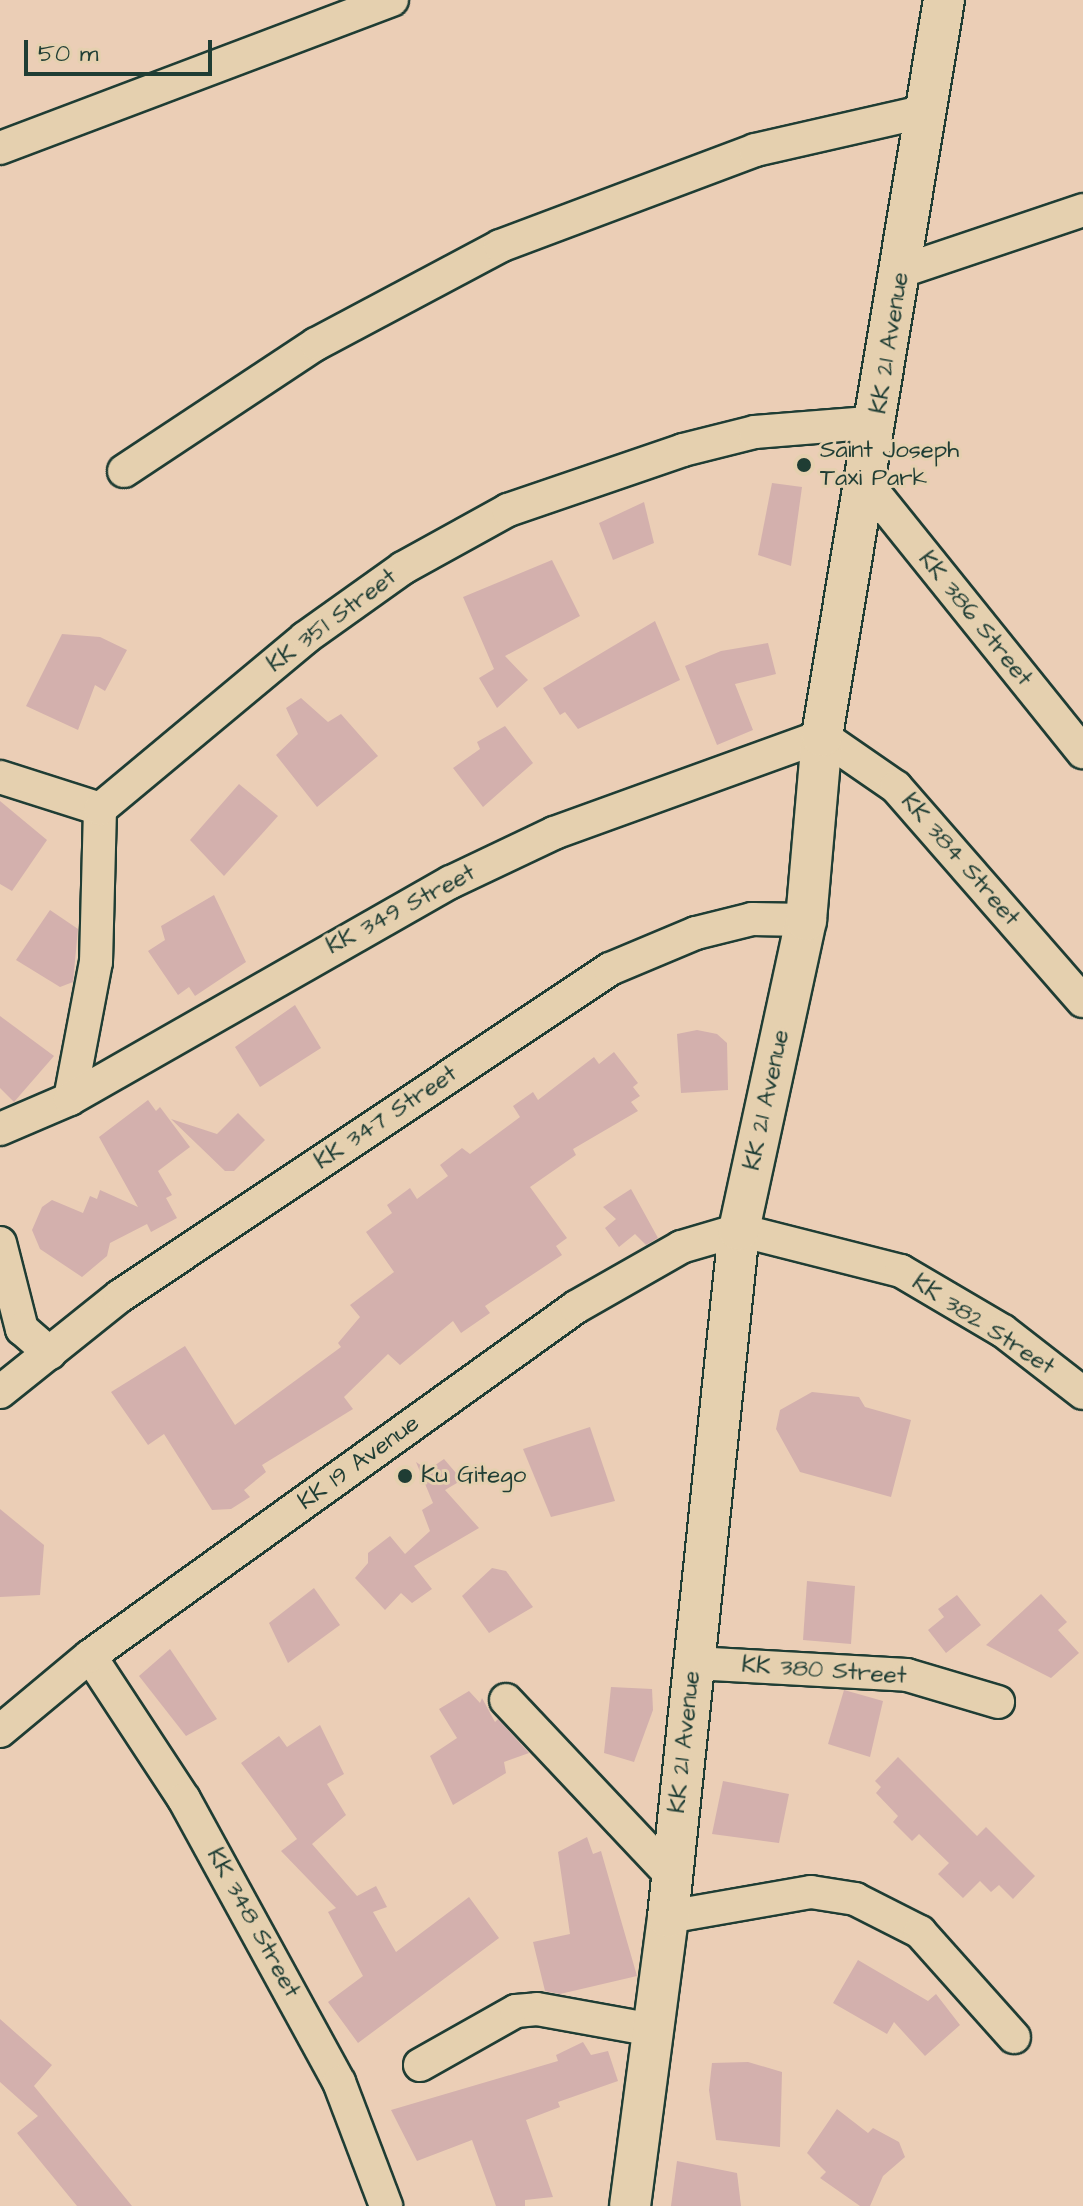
<!DOCTYPE html>
<style>
body{margin:0}
#map{position:relative;width:1083px;height:2206px;overflow:hidden;background:#ebceb6;font-family:"Architects Daughter",sans-serif}
div>[style]{position:absolute}
[style*='--x']{left:calc(var(--x)*1px);top:calc(var(--y)*1px);width:calc(var(--w)*1px);rotate:calc(var(--a)*1deg)}
.building>*{inset:0;background:#d3b0ad}
.roads{filter:drop-shadow(2px 0 #1f3d34) drop-shadow(-2px 0 #1f3d34) drop-shadow(0 2px #1f3d34) drop-shadow(0 -2px #1f3d34)}
.minor>*{height:32px;margin:-16px;padding:0 16px;transform-origin:16px;border-radius:16px;background:#e5d0af}
.major>*{height:40px;margin:-20px;padding:0 20px;transform-origin:20px;border-radius:20px;background:#e5d0af}
.dots>*{width:22px;height:22px;translate:-50% -50%;box-sizing:border-box;border:4px solid #e5d0af;border-radius:50%}
span{translate:-50% -50%;white-space:nowrap;text-align:center;line-height:1.15;-webkit-text-stroke:6px #e5d0af;paint-order:stroke}
.street-label{font-size:24px;color:#1f3d34}
.poi-label{font-size:24px;color:#1f3d34}
.left{translate:0 -50%;text-align:left}
.scale{position:absolute;left:24px;top:40px;width:188px;height:36px;box-sizing:border-box;border:4px solid #1f3d34;border-top:0;padding-left:10px;font-size:24px;line-height:28px;white-space:nowrap;color:#1f3d34;-webkit-text-stroke:6px #e5d0af;paint-order:stroke}
</style>
<div id="map">
<div class="building">
<div style="clip-path:polygon(772px 483px,802px 487px,791px 566px,758px 555px)"></div>
<div style="clip-path:polygon(644px 502px,654px 543px,613px 560px,599px 523px)"></div>
<div style="clip-path:polygon(552px 560px,580px 616px,505px 656px,528px 680px,497px 708px,479px 678px,494px 669px,463px 597px)"></div>
<div style="clip-path:polygon(655px 621px,680px 680px,578px 729px,565px 712px,560px 715px,543px 688px)"></div>
<div style="clip-path:polygon(62px 634px,100px 637px,127px 650px,105px 691px,95px 685px,78px 730px,26px 706px)"></div>
<div style="clip-path:polygon(768px 643px,776px 674px,735px 684px,753px 730px,717px 745px,685px 666px,721px 651px)"></div>
<div style="clip-path:polygon(301px 698px,328px 722px,341px 714px,378px 756px,317px 807px,276px 755px,298px 734px,286px 708px)"></div>
<div style="clip-path:polygon(505px 726px,533px 763px,483px 807px,453px 768px,480px 749px,477px 742px)"></div>
<div style="clip-path:polygon(239px 784px,278px 816px,224px 876px,190px 840px)"></div>
<div style="clip-path:polygon(0 801px,47px 840px,12px 891px,0 884px)"></div>
<div style="clip-path:polygon(214px 895px,246px 962px,195px 996px,189px 987px,178px 995px,148px 951px,165px 940px,161px 926px)"></div>
<div style="clip-path:polygon(50px 910px,78px 929px,73px 982px,60px 987px,16px 960px)"></div>
<div style="clip-path:polygon(295px 1005px,321px 1048px,260px 1087px,235px 1047px)"></div>
<div style="clip-path:polygon(0 1016px,54px 1056px,14px 1102px,0 1088px)"></div>
<div style="clip-path:polygon(697px 1030px,717px 1034px,727px 1043px,728px 1090px,681px 1093px,677px 1034px)"></div>
<div style="clip-path:polygon(614px 1052px,638px 1083px,633px 1087px,640px 1096px,631px 1102px,638px 1111px,573px 1149px,576px 1155px,530px 1187px,567px 1238px,556px 1246px,562px 1255px,485px 1306px,490px 1313px,461px 1333px,453px 1321px,400px 1365px,388px 1354px,344px 1397px,353px 1409px,262px 1465px,266px 1472px,244px 1490px,250px 1497px,231px 1509px,212px 1510px,164px 1434px,148px 1445px,111px 1392px,185px 1346px,235px 1425px,341px 1347px,338px 1343px,360px 1317px,350px 1305px,394px 1272px,366px 1232px,392px 1213px,387px 1205px,410px 1188px,417px 1199px,448px 1176px,440px 1165px,462px 1148px,470px 1154px,520px 1117px,513px 1106px,533px 1092px,538px 1100px,594px 1057px,599px 1064px)"></div>
<div style="clip-path:polygon(148px 1100px,156px 1111px,160px 1107px,190px 1147px,158px 1171px,172px 1195px,166px 1198px,177px 1218px,151px 1232px,147px 1224px,110px 1243px,107px 1256px,82px 1277px,40px 1249px,32px 1230px,42px 1207px,52px 1200px,83px 1213px,90px 1196px,97px 1199px,100px 1190px,138px 1207px,99px 1137px)"></div>
<div style="clip-path:polygon(238px 1113px,265px 1140px,234px 1171px,225px 1171px,171px 1119px,217px 1134px)"></div>
<div style="clip-path:polygon(631px 1189px,658px 1238px,646px 1245px,635px 1234px,619px 1247px,605px 1228px,616px 1219px,603px 1207px)"></div>
<div style="clip-path:polygon(812px 1392px,859px 1397px,865px 1407px,911px 1420px,891px 1497px,800px 1472px,776px 1429px,780px 1410px)"></div>
<div style="clip-path:polygon(590px 1427px,615px 1501px,551px 1517px,523px 1449px)"></div>
<div style="clip-path:polygon(444px 1459px,462px 1480px,445px 1490px,479px 1528px,414px 1566px,432px 1589px,412px 1603px,401px 1593px,385px 1610px,355px 1578px,368px 1563px,368px 1553px,390px 1536px,405px 1554px,430px 1531px,422px 1510px,433px 1503px,416px 1462px,428px 1470px)"></div>
<div style="clip-path:polygon(0 1509px,44px 1545px,40px 1595px,0 1597px)"></div>
<div style="clip-path:polygon(492px 1568px,506px 1571px,533px 1607px,489px 1633px,462px 1596px)"></div>
<div style="clip-path:polygon(807px 1581px,855px 1586px,851px 1644px,803px 1640px)"></div>
<div style="clip-path:polygon(314px 1588px,340px 1625px,288px 1663px,269px 1623px)"></div>
<div style="clip-path:polygon(1041px 1594px,1067px 1622px,1058px 1630px,1079px 1653px,1051px 1678px,986px 1645px)"></div>
<div style="clip-path:polygon(957px 1595px,981px 1625px,946px 1653px,928px 1630px,944px 1617px,938px 1609px)"></div>
<div style="clip-path:polygon(170px 1649px,217px 1719px,186px 1736px,139px 1676px)"></div>
<div style="clip-path:polygon(611px 1687px,652px 1689px,653px 1710px,634px 1762px,604px 1753px)"></div>
<div style="clip-path:polygon(844px 1690px,883px 1701px,870px 1757px,828px 1744px)"></div>
<div style="clip-path:polygon(469px 1691px,480px 1703px,482px 1698px,495px 1722px,498px 1719px,529px 1753px,504px 1762px,506px 1773px,453px 1805px,430px 1756px,457px 1738px,439px 1709px)"></div>
<div style="clip-path:polygon(320px 1725px,344px 1774px,327px 1784px,346px 1815px,312px 1844px,357px 1896px,376px 1886px,387px 1907px,373px 1912px,396px 1952px,469px 1897px,499px 1938px,358px 2043px,328px 2002px,363px 1976px,328px 1912px,336px 1908px,281px 1851px,297px 1839px,241px 1763px,279px 1736px,287px 1747px)"></div>
<div style="clip-path:polygon(898px 1757px,977px 1836px,986px 1827px,1035px 1876px,1013px 1899px,999px 1885px,991px 1892px,980px 1881px,963px 1898px,938px 1874px,949px 1863px,919px 1834px,912px 1841px,893px 1822px,898px 1816px,876px 1793px,881px 1787px,875px 1781px)"></div>
<div style="clip-path:polygon(723px 1781px,789px 1794px,779px 1843px,712px 1834px)"></div>
<div style="clip-path:polygon(587px 1837px,593px 1854px,601px 1851px,637px 1976px,560px 1994px,545px 1991px,533px 1942px,570px 1934px,558px 1852px)"></div>
<div style="clip-path:polygon(858px 1960px,928px 2001px,936px 1994px,960px 2025px,925px 2056px,894px 2022px,887px 2034px,833px 2003px)"></div>
<div style="clip-path:polygon(0 2019px,52px 2065px,34px 2086px,132px 2206px,77px 2206px,17px 2133px,38px 2116px,0 2082px)"></div>
<div style="clip-path:polygon(583px 2042px,591px 2055px,608px 2051px,618px 2081px,558px 2102px,560px 2107px,526px 2120px,553px 2197px,525px 2200px,525px 2206px,496px 2206px,472px 2140px,417px 2161px,391px 2110px,558px 2061px,556px 2055px)"></div>
<div style="clip-path:polygon(748px 2062px,782px 2072px,780px 2147px,716px 2140px,709px 2090px,712px 2063px)"></div>
<div style="clip-path:polygon(837px 2109px,868px 2133px,873px 2128px,899px 2142px,905px 2157px,883px 2176px,870px 2206px,860px 2206px,820px 2178px,826px 2172px,807px 2153px)"></div>
<div style="clip-path:polygon(677px 2161px,737px 2173px,741px 2206px,671px 2206px)"></div>
</div>
<div class="roads">
<div class="minor">
<div style="--x:0;--y:148;--w:419;--a:-20.7"></div>
<div style="--x:902;--y:271;--w:191;--a:-18.6"></div>
<div style="--x:124;--y:471;--w:230;--a:-33.5"></div>
<div style="--x:316;--y:344;--w:208;--a:-28"></div>
<div style="--x:500;--y:246;--w:272;--a:-20.6"></div>
<div style="--x:755;--y:150;--w:176;--a:-12.8"></div>
<div style="--x:868;--y:485;--w:343;--a:51.2"></div>
<div style="--x:0;--y:777;--w:105;--a:17.7"></div>
<div style="--x:70;--y:1099;--w:139;--a:-79.3"></div>
<div style="--x:96;--y:962;--w:153;--a:-88.5"></div>
<div style="--x:100;--y:809;--w:267;--a:-39.8"></div>
<div style="--x:305;--y:638;--w:120;--a:-35.5"></div>
<div style="--x:403;--y:568;--w:120;--a:-28.9"></div>
<div style="--x:508;--y:510;--w:185;--a:-18.9"></div>
<div style="--x:683;--y:450;--w:74;--a:-14"></div>
<div style="--x:755;--y:432;--w:123;--a:-4.6"></div>
<div style="--x:0;--y:1129;--w:76;--a:-23.2"></div>
<div style="--x:70;--y:1099;--w:438;--a:-29.7"></div>
<div style="--x:451;--y:882;--w:114;--a:-25.4"></div>
<div style="--x:554;--y:833;--w:285;--a:-19.9"></div>
<div style="--x:822;--y:736;--w:90;--a:34.6"></div>
<div style="--x:896;--y:787;--w:284;--a:48.9"></div>
<div style="--x:0;--y:1243;--w:89;--a:75.7"></div>
<div style="--x:22;--y:1329;--w:37;--a:41"></div>
<div style="--x:0;--y:1392;--w:154;--a:-38.7"></div>
<div style="--x:120;--y:1296;--w:589;--a:-33.72"></div>
<div style="--x:610;--y:969;--w:93;--a:-22.7"></div>
<div style="--x:696;--y:933;--w:58;--a:-14"></div>
<div style="--x:752;--y:919;--w:54;--a:1.1"></div>
<div style="--x:90;--y:1656;--w:171;--a:56.7"></div>
<div style="--x:184;--y:1799;--w:323;--a:61.3"></div>
<div style="--x:339;--y:2082;--w:133;--a:69.2"></div>
<div style="--x:694;--y:1663;--w:213;--a:3.2"></div>
<div style="--x:907;--y:1675;--w:95;--a:16.5"></div>
<div style="--x:506;--y:1700;--w:239;--a:46.7"></div>
<div style="--x:0;--y:1731;--w:117;--a:-39.8"></div>
<div style="--x:90;--y:1656;--w:598;--a:-35.68"></div>
<div style="--x:576;--y:1307;--w:121;--a:-29.7"></div>
<div style="--x:681;--y:1247;--w:60;--a:-16.3"></div>
<div style="--x:739;--y:1230;--w:167;--a:14.2"></div>
<div style="--x:901;--y:1271;--w:118;--a:30.5"></div>
<div style="--x:1003;--y:1331;--w:101;--a:37.8"></div>
<div style="--x:668;--y:1917;--w:145;--a:-9.9"></div>
<div style="--x:811;--y:1892;--w:45;--a:9"></div>
<div style="--x:855;--y:1899;--w:73;--a:26.9"></div>
<div style="--x:920;--y:1932;--w:141;--a:48.2"></div>
<div style="--x:420;--y:2065;--w:110;--a:-29.4"></div>
<div style="--x:516;--y:2011;--w:21;--a:-5"></div>
<div style="--x:537;--y:2009;--w:118;--a:10.3"></div>
</div>
<div class="major">
<div style="--x:630;--y:2206;--w:291;--a:-82.5"></div>
<div style="--x:668;--y:1917;--w:691;--a:-84.1"></div>
<div style="--x:739;--y:1230;--w:317;--a:-77.8"></div>
<div style="--x:806;--y:920;--w:185;--a:-85"></div>
<div style="--x:822;--y:736;--w:746;--a:-80.59"></div>
</div>
</div>
<div class="dots">
<div style="left:804px;top:465px;background:#1f3d34"></div>
<div style="left:405px;top:1476px;background:#1f3d34"></div>
</div>
<div class="street-label">
<span style="left:890px;top:343px;rotate:-81deg">KK 21 Avenue</span>
<span style="left:975px;top:619px;rotate:51deg">KK 386 Street</span>
<span style="left:332px;top:621px;rotate:-37deg">KK 351 Street</span>
<span style="left:960px;top:860px;rotate:49deg">KK 384 Street</span>
<span style="left:401px;top:910px;rotate:-28deg">KK 349 Street</span>
<span style="left:767px;top:1100px;rotate:-78deg">KK 21 Avenue</span>
<span style="left:386px;top:1118px;rotate:-34deg">KK 347 Street</span>
<span style="left:983px;top:1325px;rotate:33deg">KK 382 Street</span>
<span style="left:359px;top:1463px;rotate:-36deg">KK 19 Avenue</span>
<span style="left:824px;top:1671px;rotate:4deg">KK 380 Street</span>
<span style="left:685px;top:1742px;rotate:-84deg">KK 21 Avenue</span>
<span style="left:253px;top:1923px;rotate:61deg">KK 348 Street</span>
</div>
<div class="poi-label">
<span class="left" style="left:820px;top:465px">Saint Joseph<br>Taxi Park</span>
<span class="left" style="left:421px;top:1476px">Ku Gitego</span>
</div>
<div class="scale">50 m</div>
</div>
